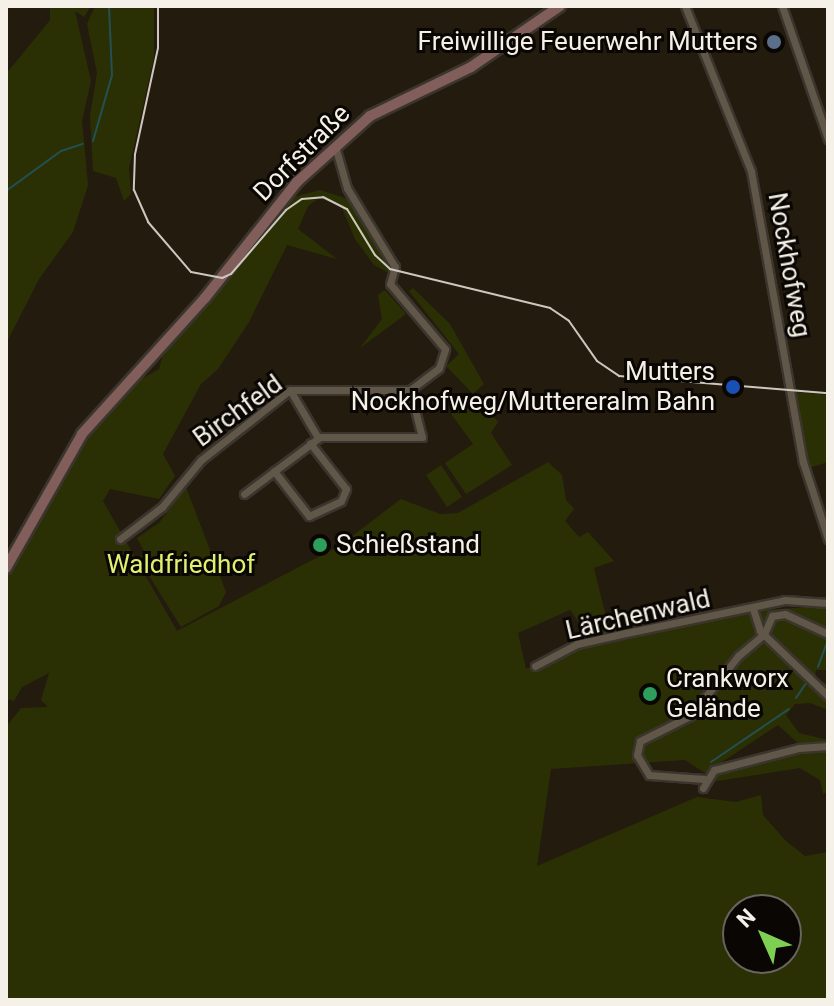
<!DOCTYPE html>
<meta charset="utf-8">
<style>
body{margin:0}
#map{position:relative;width:834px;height:1006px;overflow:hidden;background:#231b0e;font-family:Roboto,sans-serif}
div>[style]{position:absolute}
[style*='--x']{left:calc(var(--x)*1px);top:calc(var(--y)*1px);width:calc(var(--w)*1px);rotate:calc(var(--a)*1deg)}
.green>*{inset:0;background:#2b3004}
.stream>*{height:2px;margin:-1px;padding:0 1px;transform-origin:1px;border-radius:1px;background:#235055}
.roads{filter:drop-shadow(2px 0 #3b352e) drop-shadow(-2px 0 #3b352e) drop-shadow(0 2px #3b352e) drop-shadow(0 -2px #3b352e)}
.street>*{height:7px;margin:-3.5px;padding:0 3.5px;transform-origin:3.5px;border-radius:3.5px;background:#605748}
.secondary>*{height:10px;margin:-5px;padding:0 5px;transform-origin:5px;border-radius:5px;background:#815e59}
.tram>*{height:2px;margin:-1px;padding:0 1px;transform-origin:1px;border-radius:1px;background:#cdc7be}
.dots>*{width:22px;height:22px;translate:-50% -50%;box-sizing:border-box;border:4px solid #090603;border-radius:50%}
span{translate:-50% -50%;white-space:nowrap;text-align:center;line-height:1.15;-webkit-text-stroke:6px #090603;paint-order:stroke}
.poi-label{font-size:26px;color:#f6f1e8}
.right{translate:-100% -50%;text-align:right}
.left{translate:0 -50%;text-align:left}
.street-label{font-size:26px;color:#f6f1e8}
.park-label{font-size:26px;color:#dff171}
.frame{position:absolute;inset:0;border:8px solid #f6f1e8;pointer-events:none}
.north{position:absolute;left:722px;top:894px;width:80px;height:80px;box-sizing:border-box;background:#090603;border:2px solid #68645f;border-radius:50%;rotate:315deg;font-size:22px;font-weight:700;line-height:32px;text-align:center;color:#f6f1e8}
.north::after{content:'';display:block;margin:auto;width:28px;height:36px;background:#7fd052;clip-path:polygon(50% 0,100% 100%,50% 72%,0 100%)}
</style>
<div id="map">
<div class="green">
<div style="clip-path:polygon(50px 6px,91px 6px,84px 17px,75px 11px,91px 81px,82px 121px,88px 185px,73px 232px,39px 279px,6px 344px,6px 74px,50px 20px)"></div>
<div style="clip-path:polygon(95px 6px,154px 6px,154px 57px,129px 168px,131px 194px,124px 201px,116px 178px,93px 171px,90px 116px,97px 73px,87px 24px)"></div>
<div style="clip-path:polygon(evenodd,320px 190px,351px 200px,391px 263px,389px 273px,374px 265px,355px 239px,341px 206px,319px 198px,308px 206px,298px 229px,337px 259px,287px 245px,249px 322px,218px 369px,201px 384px,163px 454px,175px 476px,159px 499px,110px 489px,103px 501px,177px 631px,339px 546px,401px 499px,440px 514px,458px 513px,548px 462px,562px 475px,566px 500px,574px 509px,565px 521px,579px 537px,588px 532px,614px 561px,594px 568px,610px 633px,590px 638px,570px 610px,518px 633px,526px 669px,579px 646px,746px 611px,828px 606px,828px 670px,816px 670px,815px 679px,828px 684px,828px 710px,810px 703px,795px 704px,786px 715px,799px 733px,828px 740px,828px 791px,823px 794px,820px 780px,800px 768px,717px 781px,685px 760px,551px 769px,537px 866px,697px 797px,736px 802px,761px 795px,763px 815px,786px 841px,805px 856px,828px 852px,828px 1000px,6px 1000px,6px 727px,21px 708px,48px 707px,41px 700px,49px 673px,22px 687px,14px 701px,6px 699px,6px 569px,62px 473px,124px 389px,159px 369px,165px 348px,286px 199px,320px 190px,778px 725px,799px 744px,722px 764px,722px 762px,778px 725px,320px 190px,738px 910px,786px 910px,786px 958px,738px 958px,738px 910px)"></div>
<div style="clip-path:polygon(413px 288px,450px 324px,484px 384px,473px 394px,446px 366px,459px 354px,409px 291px)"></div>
<div style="clip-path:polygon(385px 290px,406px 314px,360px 348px,382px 319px,378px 295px)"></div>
<div style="clip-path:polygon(794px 392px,828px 395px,828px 462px,809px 468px)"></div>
<div style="clip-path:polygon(476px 395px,498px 422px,491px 433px,512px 465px,466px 494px,445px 463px,473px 444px,451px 414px)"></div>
<div style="clip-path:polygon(441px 465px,462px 497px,447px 507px,426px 475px)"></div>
<div style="clip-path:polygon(186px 487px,226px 592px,219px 606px,181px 627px,138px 558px,145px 553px,137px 538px,159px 523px)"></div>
</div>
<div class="stream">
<div style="--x:93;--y:141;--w:69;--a:-73.9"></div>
<div style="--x:112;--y:75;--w:69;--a:-92.5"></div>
<div style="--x:6;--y:191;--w:68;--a:-36"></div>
<div style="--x:61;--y:151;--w:23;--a:-18"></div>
<div style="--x:153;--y:363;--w:115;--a:-48.5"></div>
<div style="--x:6;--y:577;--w:54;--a:-60.1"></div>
<div style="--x:818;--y:667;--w:30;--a:-70"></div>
<div style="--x:796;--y:698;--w:18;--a:-56"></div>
<div style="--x:711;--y:762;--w:94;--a:-34.2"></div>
</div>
<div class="roads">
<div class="street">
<div style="--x:685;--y:6;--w:178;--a:68.2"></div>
<div style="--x:751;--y:171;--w:296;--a:79.9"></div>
<div style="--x:803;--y:462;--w:81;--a:72"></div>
<div style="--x:782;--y:6;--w:141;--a:70.9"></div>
<div style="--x:290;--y:390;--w:56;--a:59.7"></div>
<div style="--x:274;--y:471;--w:57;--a:52.1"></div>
<div style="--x:309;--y:516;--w:35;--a:-25"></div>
<div style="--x:341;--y:501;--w:13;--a:-67"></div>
<div style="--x:346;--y:489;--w:58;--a:-128"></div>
<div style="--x:244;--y:494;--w:95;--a:-36.9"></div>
<div style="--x:320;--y:437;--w:102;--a:0"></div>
<div style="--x:422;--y:437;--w:49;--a:-104.3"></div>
<div style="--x:120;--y:539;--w:53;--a:-37.3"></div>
<div style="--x:162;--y:507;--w:61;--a:-50.3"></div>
<div style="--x:201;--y:460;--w:113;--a:-38.2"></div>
<div style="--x:290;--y:390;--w:120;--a:0"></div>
<div style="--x:410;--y:390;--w:36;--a:-37"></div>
<div style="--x:439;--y:368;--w:20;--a:-72"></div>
<div style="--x:445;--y:349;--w:85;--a:-130.2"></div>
<div style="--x:390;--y:284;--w:18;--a:-74"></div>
<div style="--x:395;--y:267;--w:92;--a:-121.3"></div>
<div style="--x:347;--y:188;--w:44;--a:-105.9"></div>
<div style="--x:753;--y:609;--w:23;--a:72"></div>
<div style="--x:760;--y:631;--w:94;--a:43.7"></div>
<div style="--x:535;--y:666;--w:47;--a:-27.6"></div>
<div style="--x:577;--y:644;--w:50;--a:-12.7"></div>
<div style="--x:626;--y:633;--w:162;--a:-11.7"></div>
<div style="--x:785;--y:600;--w:43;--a:4"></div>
<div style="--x:704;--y:779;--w:55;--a:-175.8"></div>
<div style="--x:649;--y:775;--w:23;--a:-121"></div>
<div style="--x:637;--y:755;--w:14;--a:-78"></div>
<div style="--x:640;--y:741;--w:56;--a:-26.6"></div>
<div style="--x:690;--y:716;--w:77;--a:-51.3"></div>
<div style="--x:738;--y:656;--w:34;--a:-40"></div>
<div style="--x:764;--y:634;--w:20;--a:-66"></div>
<div style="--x:772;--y:616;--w:13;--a:-9"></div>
<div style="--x:785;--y:614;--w:47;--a:24.9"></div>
<div style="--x:703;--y:788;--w:21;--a:-59"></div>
<div style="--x:714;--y:770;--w:88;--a:-14.5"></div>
<div style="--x:799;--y:748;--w:29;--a:-4"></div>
</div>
<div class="secondary">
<div style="--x:6;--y:568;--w:154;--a:-60.4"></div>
<div style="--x:82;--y:434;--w:183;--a:-47.9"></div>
<div style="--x:205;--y:298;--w:148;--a:-51.6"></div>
<div style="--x:297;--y:182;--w:98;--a:-42.1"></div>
<div style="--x:370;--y:116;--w:112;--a:-25.9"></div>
<div style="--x:471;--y:67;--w:108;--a:-34.4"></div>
</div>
</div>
<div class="tram">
<div style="--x:158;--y:6;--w:42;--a:90"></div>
<div style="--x:158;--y:48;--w:108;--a:102.2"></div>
<div style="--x:135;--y:154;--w:36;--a:92"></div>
<div style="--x:134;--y:190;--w:35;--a:66"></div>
<div style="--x:148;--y:222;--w:66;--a:49.3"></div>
<div style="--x:191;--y:272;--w:32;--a:11"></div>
<div style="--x:222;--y:278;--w:10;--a:-24"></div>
<div style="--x:231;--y:274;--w:84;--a:-49.3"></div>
<div style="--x:286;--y:210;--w:19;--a:-35"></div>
<div style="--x:302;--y:199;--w:21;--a:-5"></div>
<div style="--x:323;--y:197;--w:27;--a:27"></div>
<div style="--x:347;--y:209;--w:54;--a:58.7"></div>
<div style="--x:375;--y:255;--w:21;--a:43"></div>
<div style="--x:390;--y:269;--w:165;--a:13.7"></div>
<div style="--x:550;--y:308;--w:23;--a:34"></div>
<div style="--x:569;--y:321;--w:49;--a:55"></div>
<div style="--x:597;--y:361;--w:27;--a:34"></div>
<div style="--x:619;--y:376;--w:210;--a:4.7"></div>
</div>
<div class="dots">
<div style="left:774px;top:42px;background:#5c6f8a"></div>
<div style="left:733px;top:387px;background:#1a4fb4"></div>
<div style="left:320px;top:545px;background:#2e9e5b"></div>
<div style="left:650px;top:694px;background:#2e9e5b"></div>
</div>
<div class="poi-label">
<span class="right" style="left:758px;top:42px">Freiwillige Feuerwehr Mutters</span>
<span class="right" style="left:715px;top:387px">Mutters<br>Nockhofweg/Muttereralm Bahn</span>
<span class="left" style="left:336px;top:545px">Schießstand</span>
<span class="left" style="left:666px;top:694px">Crankworx<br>Gelände</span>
</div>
<div class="street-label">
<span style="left:302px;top:153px;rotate:-45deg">Dorfstraße</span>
<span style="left:789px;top:265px;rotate:80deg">Nockhofweg</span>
<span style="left:238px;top:411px;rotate:-36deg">Birchfeld</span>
<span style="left:638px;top:615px;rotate:-13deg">Lärchenwald</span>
</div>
<div class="park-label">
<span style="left:181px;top:565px">Waldfriedhof</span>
</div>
<div class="frame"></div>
<div class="north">N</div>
</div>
